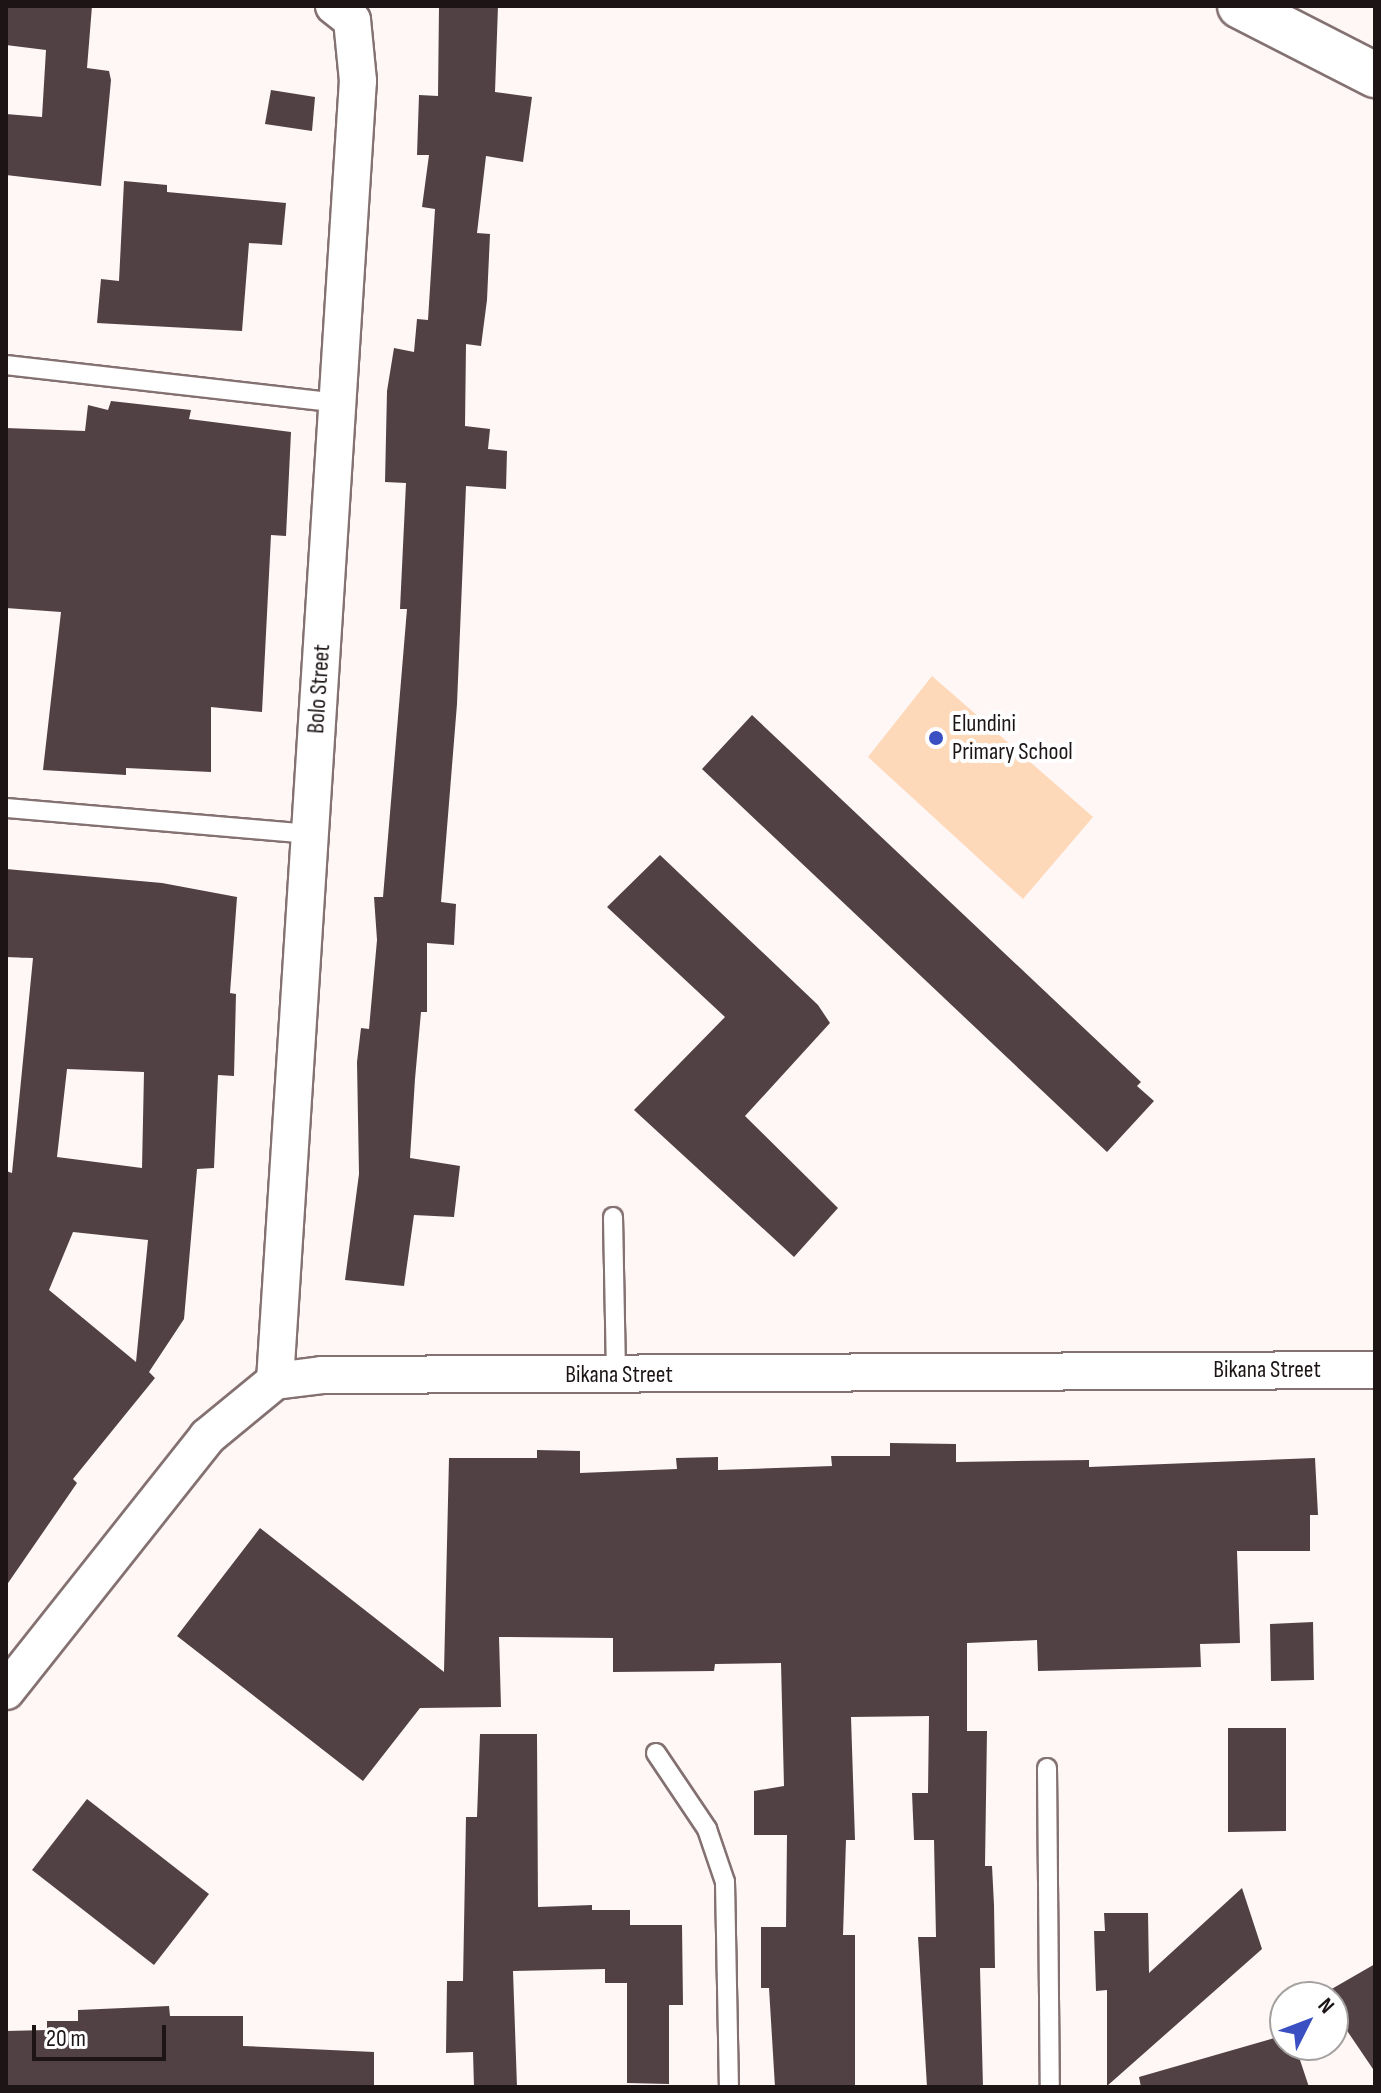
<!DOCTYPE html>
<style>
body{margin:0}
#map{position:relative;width:1381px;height:2093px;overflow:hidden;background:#fff6f6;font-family:"Sofia Sans Condensed",sans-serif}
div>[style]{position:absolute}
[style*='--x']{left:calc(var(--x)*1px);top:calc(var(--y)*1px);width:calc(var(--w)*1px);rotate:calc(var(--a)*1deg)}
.green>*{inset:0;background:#fdd9b9}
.building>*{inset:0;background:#514145}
.roads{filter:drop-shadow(2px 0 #847171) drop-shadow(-2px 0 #847171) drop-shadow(0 2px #847171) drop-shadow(0 -2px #847171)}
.lane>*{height:18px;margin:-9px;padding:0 9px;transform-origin:9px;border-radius:9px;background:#fff}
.street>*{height:36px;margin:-18px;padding:0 18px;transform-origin:18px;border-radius:18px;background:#fff}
.secondary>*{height:44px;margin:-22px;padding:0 22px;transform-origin:22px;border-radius:22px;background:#fff}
.dots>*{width:22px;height:22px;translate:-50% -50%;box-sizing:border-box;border:4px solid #fff;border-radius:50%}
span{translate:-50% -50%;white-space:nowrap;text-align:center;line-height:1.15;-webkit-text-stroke:8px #fff;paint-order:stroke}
.street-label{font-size:24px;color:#1d1515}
.poi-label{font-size:24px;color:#1d1515}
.left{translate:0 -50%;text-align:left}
.frame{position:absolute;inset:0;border:8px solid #1d1515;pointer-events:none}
.north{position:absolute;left:1269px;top:1981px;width:80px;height:80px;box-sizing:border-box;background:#fff;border:2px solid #a5a1a1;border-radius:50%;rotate:48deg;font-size:22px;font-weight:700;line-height:32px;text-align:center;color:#1d1515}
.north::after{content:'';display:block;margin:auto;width:28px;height:36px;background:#3a4fc1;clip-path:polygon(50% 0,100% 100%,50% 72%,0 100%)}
.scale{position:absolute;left:32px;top:2025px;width:134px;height:36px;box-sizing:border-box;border:4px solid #1d1515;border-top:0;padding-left:10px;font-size:24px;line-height:28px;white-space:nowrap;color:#1d1515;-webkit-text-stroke:6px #fff;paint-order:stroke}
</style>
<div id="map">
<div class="green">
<div style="clip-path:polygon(932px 676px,1093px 817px,1023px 899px,868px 757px)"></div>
</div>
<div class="building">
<div style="clip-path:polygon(6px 6px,92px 6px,87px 68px,109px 71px,111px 80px,101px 186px,6px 175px,6px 114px,42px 117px,46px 50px,6px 45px)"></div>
<div style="clip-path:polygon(439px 6px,498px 6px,495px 92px,532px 97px,523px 162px,486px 156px,477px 233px,490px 234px,487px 300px,481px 346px,466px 344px,465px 426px,490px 429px,488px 449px,507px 451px,506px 489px,466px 486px,457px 704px,441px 902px,456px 904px,454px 945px,427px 943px,427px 1012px,421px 1012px,415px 1079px,410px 1158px,460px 1166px,454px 1217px,414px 1215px,404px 1286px,345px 1280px,359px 1174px,357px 1062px,361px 1028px,369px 1029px,377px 940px,374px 897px,383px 897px,407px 609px,400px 609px,406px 483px,385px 482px,387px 391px,394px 348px,414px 352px,417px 319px,428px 320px,435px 209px,422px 207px,429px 155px,417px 155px,419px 95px,438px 96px)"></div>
<div style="clip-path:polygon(271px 90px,315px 97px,312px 131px,265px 124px)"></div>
<div style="clip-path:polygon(124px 181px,167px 185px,167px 192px,286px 203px,282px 245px,249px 243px,242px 331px,97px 323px,101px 279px,119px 281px)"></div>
<div style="clip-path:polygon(111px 401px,191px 410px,189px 419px,291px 432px,286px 536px,271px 535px,262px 712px,211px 707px,211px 772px,126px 768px,126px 775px,43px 770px,61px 612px,6px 608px,6px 428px,85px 431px,88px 405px,108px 410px)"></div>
<div style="clip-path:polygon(752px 715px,1141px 1082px,1137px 1086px,1154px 1101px,1107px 1152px,702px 769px)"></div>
<div style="clip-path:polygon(660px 855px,818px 1005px,830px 1023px,745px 1116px,838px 1208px,794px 1257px,634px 1110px,725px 1017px,607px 907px)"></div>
<div style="clip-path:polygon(evenodd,6px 869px,162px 883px,237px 897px,230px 993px,236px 994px,234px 1076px,218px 1075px,214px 1168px,197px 1169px,184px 1319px,149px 1372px,155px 1378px,73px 1479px,77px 1483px,6px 1586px,6px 1171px,12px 1173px,33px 958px,6px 957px,6px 869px,67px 1069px,144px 1072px,142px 1168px,57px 1157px,67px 1069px,6px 869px,73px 1232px,148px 1240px,136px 1362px,49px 1290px,73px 1232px)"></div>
<div style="clip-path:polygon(890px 1443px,956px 1444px,956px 1462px,1089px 1460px,1089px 1467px,1315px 1458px,1318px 1515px,1310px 1515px,1310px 1551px,1237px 1551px,1240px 1643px,1200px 1644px,1201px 1667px,1038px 1671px,1037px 1640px,967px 1643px,967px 1731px,987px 1731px,985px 1866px,992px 1866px,994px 1905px,995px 1968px,980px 1968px,983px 2087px,927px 2087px,918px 1937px,936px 1937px,934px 1840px,914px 1840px,912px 1793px,928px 1793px,929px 1716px,851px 1717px,855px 1840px,846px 1840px,843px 1935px,855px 1935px,855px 2087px,775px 2087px,769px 1988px,761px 1988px,761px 1927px,786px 1927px,787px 1835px,754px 1835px,754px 1791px,784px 1786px,781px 1663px,715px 1664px,714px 1671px,613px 1672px,613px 1638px,499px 1637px,501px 1707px,420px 1708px,363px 1781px,177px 1636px,260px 1528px,444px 1672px,449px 1458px,537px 1458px,537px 1450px,580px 1451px,580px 1473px,677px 1469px,676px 1458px,718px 1457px,718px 1470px,832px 1466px,831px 1456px,890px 1456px)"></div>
<div style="clip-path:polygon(1313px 1622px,1314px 1680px,1271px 1681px,1270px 1624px)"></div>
<div style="clip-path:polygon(1228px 1728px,1286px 1728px,1286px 1831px,1228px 1832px)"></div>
<div style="clip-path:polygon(480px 1734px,537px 1734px,538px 1907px,592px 1905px,592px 1910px,630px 1910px,630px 1925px,682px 1925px,683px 2005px,669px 2005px,669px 2084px,627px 2083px,627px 1983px,605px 1983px,605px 1969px,513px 1971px,517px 2087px,474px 2087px,473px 2052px,446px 2053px,447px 1981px,463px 1981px,466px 1817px,477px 1817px)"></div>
<div style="clip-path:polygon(87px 1799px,209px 1894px,154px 1965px,32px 1870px)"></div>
<div style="clip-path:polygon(1242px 1888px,1262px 1949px,1107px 2086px,1107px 1990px,1096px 1991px,1094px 1931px,1105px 1931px,1104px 1913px,1148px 1913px,1149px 1973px)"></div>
<div style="clip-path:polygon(1375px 1964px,1375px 2072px,1333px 2010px,1333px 1997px,1323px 1994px)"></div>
<div style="clip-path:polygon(169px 2006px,170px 2016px,243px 2016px,243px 2046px,374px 2052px,374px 2087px,6px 2087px,6px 2031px,47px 2030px,47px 2021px,78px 2021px,78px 2010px)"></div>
<div style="clip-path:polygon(1285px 2035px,1285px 2045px,1295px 2045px,1309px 2087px,1141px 2087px,1139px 2077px)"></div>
</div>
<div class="roads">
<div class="lane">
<div style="--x:6;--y:365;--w:334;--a:6.5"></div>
<div style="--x:6;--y:808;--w:305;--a:4.9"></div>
<div style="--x:613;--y:1217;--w:158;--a:88.9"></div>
<div style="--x:656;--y:1753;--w:92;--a:56.1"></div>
<div style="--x:707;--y:1829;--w:56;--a:71.2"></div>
<div style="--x:725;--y:1882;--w:205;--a:88.9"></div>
<div style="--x:1047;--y:1768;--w:319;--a:89.5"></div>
</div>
<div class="street">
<div style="--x:275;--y:1381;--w:1303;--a:-86.35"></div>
<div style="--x:358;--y:81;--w:61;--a:-95.6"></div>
<div style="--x:352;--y:20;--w:23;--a:-142"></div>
<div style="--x:6;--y:1691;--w:324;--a:-51.6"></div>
<div style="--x:207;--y:1437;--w:88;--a:-39.5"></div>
<div style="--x:275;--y:1381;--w:47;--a:-7.3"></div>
<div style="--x:322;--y:1375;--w:1053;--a:-0.27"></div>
</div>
<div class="secondary">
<div style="--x:1240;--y:6;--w:152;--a:27.1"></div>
</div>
</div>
<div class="dots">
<div style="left:936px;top:738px;background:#3a4fc1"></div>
</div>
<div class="street-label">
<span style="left:319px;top:689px;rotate:-86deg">Bolo Street</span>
<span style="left:1267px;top:1370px">Bikana Street</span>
<span style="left:619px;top:1375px">Bikana Street</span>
</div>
<div class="poi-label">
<span class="left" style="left:952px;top:738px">Elundini<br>Primary School</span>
</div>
<div class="frame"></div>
<div class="north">N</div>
<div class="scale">20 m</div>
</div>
